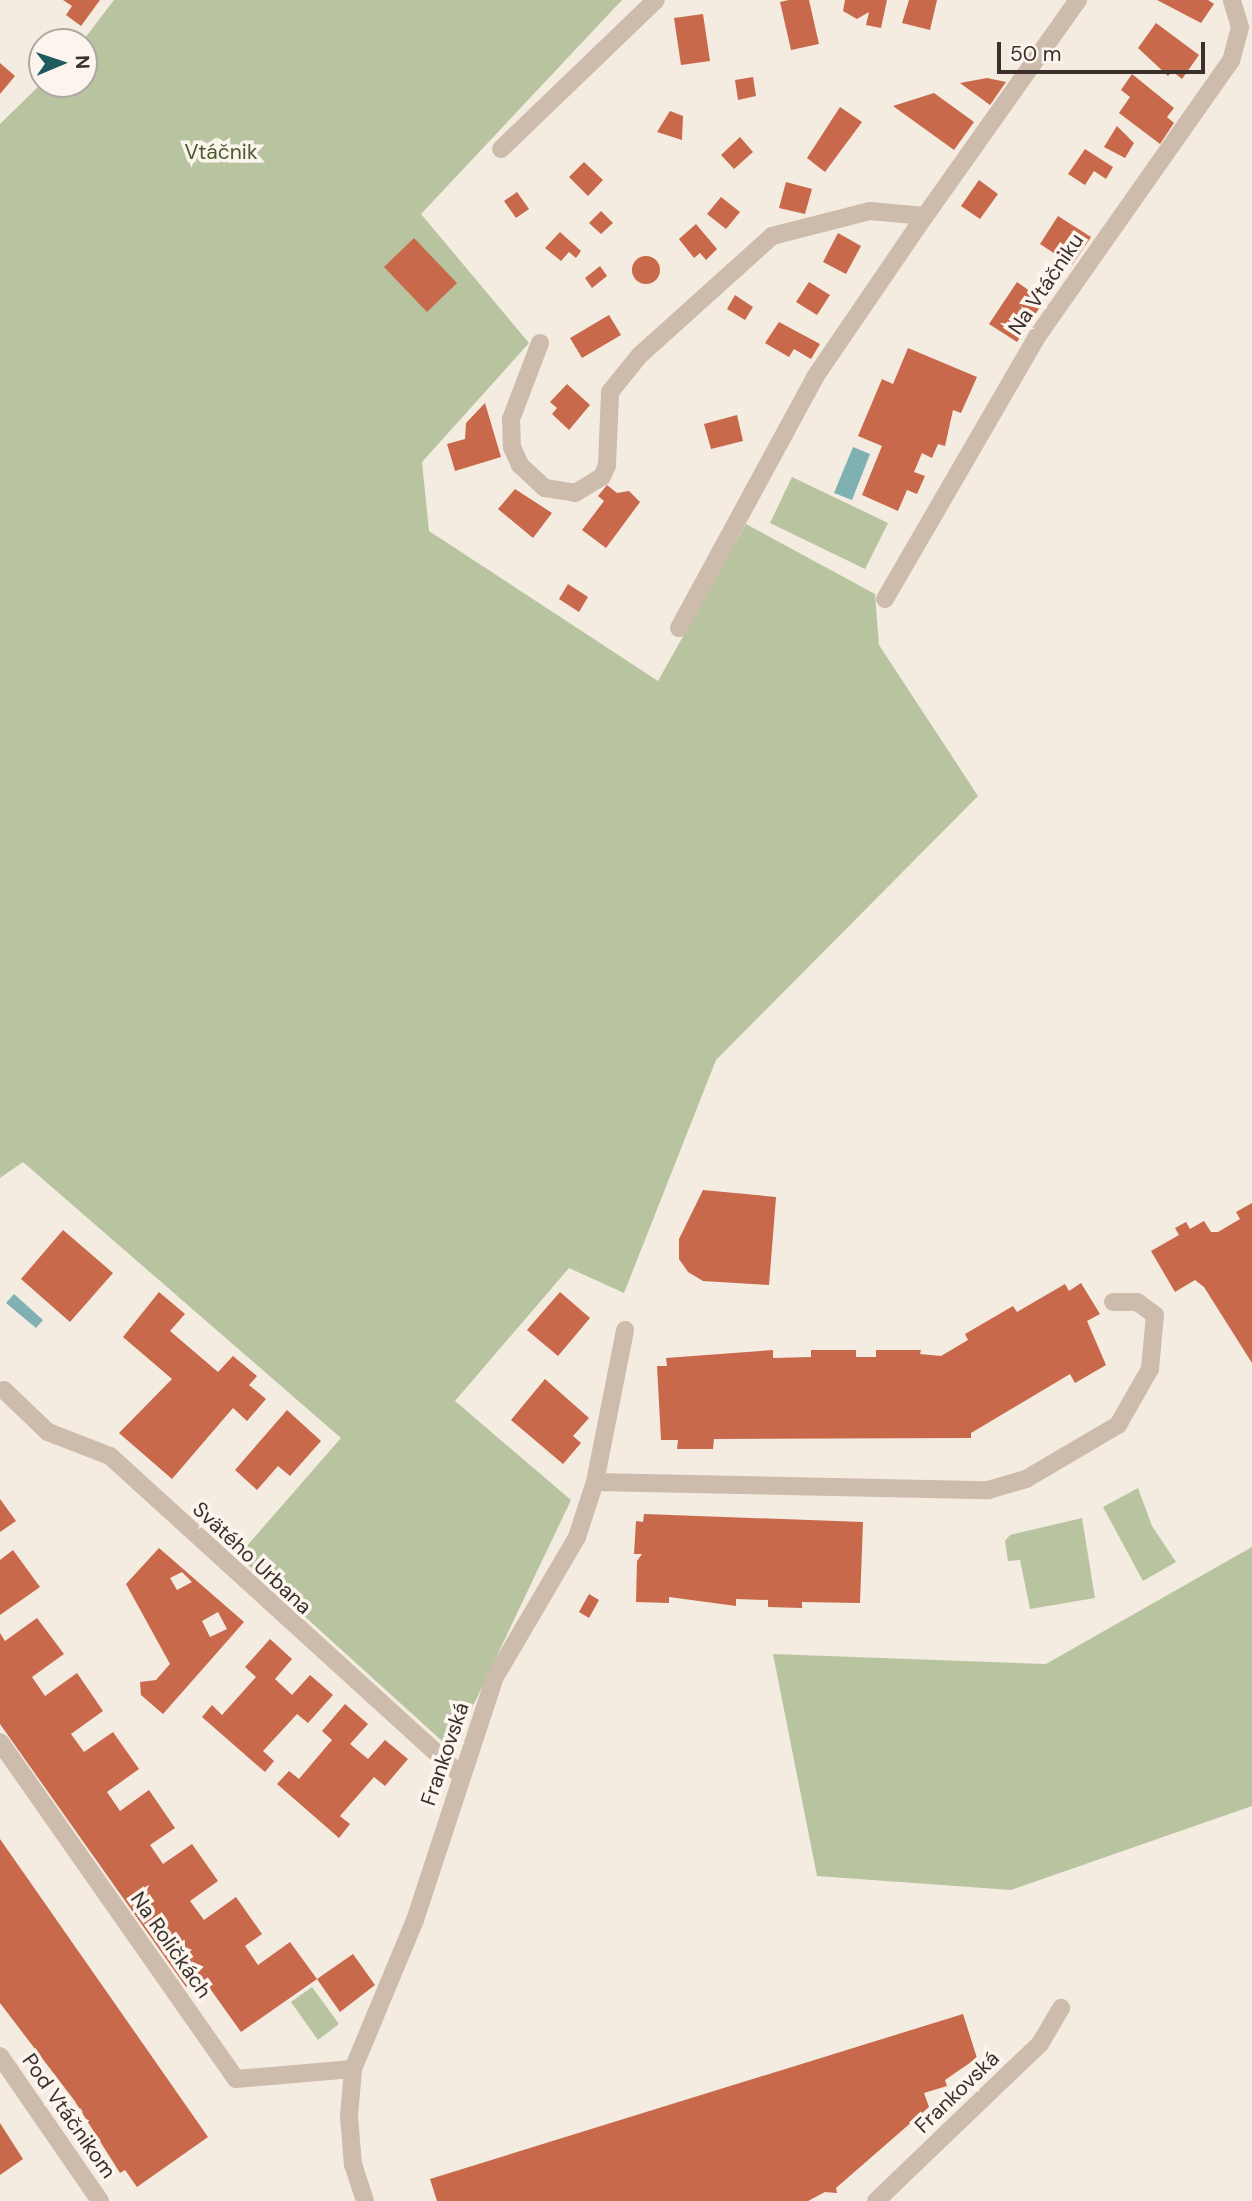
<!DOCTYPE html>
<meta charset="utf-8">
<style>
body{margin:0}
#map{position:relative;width:1252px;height:2201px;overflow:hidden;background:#f4ebe1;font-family:"DM Sans",sans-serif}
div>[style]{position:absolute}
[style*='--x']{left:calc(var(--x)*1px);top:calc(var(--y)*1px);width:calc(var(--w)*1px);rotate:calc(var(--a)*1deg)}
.green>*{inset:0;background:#b8c4a0}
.water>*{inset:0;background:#7fb0b2}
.building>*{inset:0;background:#c8694b}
.round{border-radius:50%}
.minor>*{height:18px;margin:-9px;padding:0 9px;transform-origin:9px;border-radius:9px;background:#cdbbac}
span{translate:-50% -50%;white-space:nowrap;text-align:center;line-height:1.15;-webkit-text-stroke:7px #fbf5ee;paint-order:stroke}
.park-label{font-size:21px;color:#4a5a2e}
.street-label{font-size:21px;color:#3b302b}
.north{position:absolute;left:28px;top:28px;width:70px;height:70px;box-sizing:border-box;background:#fbf5ee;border:2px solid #aea6a0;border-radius:50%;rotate:88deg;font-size:19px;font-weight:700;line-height:28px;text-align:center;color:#3b302b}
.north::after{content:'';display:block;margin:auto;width:24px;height:32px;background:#1f5a5e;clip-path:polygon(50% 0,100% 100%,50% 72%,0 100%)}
.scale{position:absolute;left:997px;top:42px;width:208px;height:32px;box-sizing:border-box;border:4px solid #3b302b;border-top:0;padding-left:9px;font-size:21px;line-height:24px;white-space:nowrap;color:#3b302b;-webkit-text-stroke:5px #fbf5ee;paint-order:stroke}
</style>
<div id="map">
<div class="green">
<div style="clip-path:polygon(114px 0,622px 0,421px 214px,529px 343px,422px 462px,429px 531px,658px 681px,746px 524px,875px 594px,879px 645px,978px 796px,716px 1060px,624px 1293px,569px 1268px,455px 1401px,571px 1500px,452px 1750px,238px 1556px,341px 1438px,23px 1162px,0 1178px,0 124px,42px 83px,84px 84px,82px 42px)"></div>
<div style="clip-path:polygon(792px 477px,888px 523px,865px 569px,770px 523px)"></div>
<div style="clip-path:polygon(1138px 1488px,1152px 1526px,1176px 1562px,1143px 1581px,1103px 1507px)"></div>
<div style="clip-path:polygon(1082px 1518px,1095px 1598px,1030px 1609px,1020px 1560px,1008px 1561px,1005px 1541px,1010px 1535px)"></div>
<div style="clip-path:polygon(1252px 1547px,1252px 1806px,1011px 1890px,817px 1876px,773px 1654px,1046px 1664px)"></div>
<div style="clip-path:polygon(312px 1987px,339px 2024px,318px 2040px,291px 2002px)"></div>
</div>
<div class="water">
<div style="clip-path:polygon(853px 447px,870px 454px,852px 500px,834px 493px)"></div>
<div style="clip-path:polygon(14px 1294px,43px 1320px,36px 1328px,6px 1303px)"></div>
</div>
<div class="building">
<div style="clip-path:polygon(63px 0,100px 0,81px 26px,66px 15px,72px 6px)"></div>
<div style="clip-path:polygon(789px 0,809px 0,819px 44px,791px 50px,780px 2px)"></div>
<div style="clip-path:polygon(887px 0,881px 28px,866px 25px,869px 12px,857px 19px,843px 11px,845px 0)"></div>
<div style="clip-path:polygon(909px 0,937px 0,930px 30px,902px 23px)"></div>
<div style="clip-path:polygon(1157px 0,1208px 0,1214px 4px,1201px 23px)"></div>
<div style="clip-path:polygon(703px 14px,710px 61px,681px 65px,674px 18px)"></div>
<div style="clip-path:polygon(1156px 23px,1199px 55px,1182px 79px,1172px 71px,1168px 76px,1138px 48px)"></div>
<div style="clip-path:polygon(0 63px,15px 76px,0 94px)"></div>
<div style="clip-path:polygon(1132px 74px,1174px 108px,1167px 117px,1174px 123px,1160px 144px,1119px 113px,1130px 97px,1121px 90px)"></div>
<div style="clip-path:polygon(753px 77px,756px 96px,738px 100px,735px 80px)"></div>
<div style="clip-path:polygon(987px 78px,1006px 82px,990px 105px,960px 83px)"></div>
<div style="clip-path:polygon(934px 93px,974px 122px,954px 150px,893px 106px)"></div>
<div style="clip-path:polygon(840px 107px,862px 122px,825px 172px,807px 158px)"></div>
<div style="clip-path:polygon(670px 111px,683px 116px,682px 140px,657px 132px)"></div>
<div style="clip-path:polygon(1117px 126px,1134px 143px,1125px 158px,1104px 147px)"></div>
<div style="clip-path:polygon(740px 137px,753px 152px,734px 169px,721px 155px)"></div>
<div style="clip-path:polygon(1085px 149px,1113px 167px,1106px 179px,1094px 171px,1085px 185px,1068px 174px)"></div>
<div style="clip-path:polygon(584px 162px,603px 180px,588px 196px,569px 177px)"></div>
<div style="clip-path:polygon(979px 180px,998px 194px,980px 219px,961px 206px)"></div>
<div style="clip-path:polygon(786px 182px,812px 189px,805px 214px,779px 208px)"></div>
<div style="clip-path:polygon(517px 192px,529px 209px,516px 218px,504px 201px)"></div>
<div style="clip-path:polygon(721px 197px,740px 212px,726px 229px,707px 214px)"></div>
<div style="clip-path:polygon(601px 211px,613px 223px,601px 234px,589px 223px)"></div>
<div style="clip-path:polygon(1058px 216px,1091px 237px,1072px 265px,1040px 244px)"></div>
<div style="clip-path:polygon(696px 224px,717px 249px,706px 260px,700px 253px,694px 258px,679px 239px)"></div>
<div style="clip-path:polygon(560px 232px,581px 251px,576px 258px,569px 252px,561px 261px,545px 248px)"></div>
<div style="clip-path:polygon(838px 233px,861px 246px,846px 274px,823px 262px)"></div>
<div style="clip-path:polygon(414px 238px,457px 283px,427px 312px,384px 267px)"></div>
<div class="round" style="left:632px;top:256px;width:28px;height:28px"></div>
<div style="clip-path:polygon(600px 266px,607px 276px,592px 288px,585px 278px)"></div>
<div style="clip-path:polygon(809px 282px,830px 295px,817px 315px,796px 302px)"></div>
<div style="clip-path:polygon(1017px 282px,1044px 301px,1017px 342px,989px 324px)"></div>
<div style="clip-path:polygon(735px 295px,753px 307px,745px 320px,727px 309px)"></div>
<div style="clip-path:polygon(609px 315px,621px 335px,582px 358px,570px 338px)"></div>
<div style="clip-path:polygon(779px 322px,820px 344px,811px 359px,794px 349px,789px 357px,765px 343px)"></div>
<div style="clip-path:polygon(908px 348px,977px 377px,961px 413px,953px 410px,945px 446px,938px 444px,932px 458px,922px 453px,914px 472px,925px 476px,917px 494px,907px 490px,898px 511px,862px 495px,882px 446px,858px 436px,882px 379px,893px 384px)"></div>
<div style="clip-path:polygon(567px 384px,590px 405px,569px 430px,552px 414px,557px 408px,550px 402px)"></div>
<div style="clip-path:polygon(485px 403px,501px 457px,455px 471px,447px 444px,465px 439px,466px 423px)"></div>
<div style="clip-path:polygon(737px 415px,743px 441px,711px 449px,704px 424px)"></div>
<div style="clip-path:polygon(607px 485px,617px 493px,629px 491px,640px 502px,606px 548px,582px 530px,604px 501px,598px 496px)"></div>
<div style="clip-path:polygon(515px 489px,552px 513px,533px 538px,498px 509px)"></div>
<div style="clip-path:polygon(568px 584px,588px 597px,579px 612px,559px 599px)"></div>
<div style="clip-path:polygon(703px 1190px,776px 1197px,769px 1285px,703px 1281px,688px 1272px,679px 1259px,679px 1239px)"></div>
<div style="clip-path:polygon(1252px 1203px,1252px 1363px,1204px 1287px,1195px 1280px,1175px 1292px,1151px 1251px,1179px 1235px,1175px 1228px,1186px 1222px,1190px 1229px,1204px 1221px,1211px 1232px,1218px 1232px,1240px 1219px,1236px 1212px)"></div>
<div style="clip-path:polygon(63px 1230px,113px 1273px,70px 1322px,21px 1279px)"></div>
<div style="clip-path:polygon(1081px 1283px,1100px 1314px,1087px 1321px,1106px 1365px,1075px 1383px,1070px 1374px,971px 1433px,971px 1438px,714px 1439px,713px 1449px,677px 1449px,678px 1440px,661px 1440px,657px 1366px,667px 1366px,666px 1358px,773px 1350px,773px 1358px,811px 1357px,811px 1350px,856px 1350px,856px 1357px,876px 1357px,876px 1350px,921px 1350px,920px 1354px,941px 1356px,968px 1340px,965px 1334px,1013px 1306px,1017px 1312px,1065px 1284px,1069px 1291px)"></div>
<div style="clip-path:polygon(159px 1292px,185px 1314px,170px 1331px,218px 1372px,233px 1356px,257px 1376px,249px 1385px,266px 1399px,247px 1421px,233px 1408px,172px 1479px,119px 1433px,172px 1379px,123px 1337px)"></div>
<div style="clip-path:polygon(560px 1292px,590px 1318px,558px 1356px,527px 1330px)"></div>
<div style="clip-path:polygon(545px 1379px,589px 1418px,573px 1436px,581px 1443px,563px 1464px,511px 1420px)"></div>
<div style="clip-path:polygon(287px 1410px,321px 1441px,290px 1476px,278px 1466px,257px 1490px,235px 1470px)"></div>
<div style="clip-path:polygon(0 1499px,16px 1521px,0 1532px)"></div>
<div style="clip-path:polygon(644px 1514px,863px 1522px,860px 1603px,802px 1602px,802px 1608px,768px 1607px,768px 1600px,736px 1599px,736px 1606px,669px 1597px,669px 1603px,636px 1602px,637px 1561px,642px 1554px,634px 1554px,636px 1521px,643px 1522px)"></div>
<div style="clip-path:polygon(evenodd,159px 1548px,244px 1622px,163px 1714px,141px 1695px,140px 1682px,156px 1680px,170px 1664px,126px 1584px,159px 1548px,182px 1572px,192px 1582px,177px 1590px,170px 1578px,182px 1572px,159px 1548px,218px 1612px,227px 1629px,210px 1637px,202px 1621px,218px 1612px)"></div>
<div style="clip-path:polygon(13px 1550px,40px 1587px,0 1615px,0 1560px)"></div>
<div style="clip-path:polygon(589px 1594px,599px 1600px,589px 1618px,579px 1612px)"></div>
<div style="clip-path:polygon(37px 1618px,64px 1654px,32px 1677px,45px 1696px,77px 1673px,103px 1711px,71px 1734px,84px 1752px,113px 1732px,139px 1769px,107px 1792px,120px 1811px,149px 1790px,175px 1828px,150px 1845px,163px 1864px,192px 1844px,218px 1881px,190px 1901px,204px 1920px,236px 1897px,262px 1934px,245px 1946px,258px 1965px,290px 1942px,317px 1979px,241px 2032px,201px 1976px,186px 1987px,0 1724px,0 1633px,5px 1641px)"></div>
<div style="clip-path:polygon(270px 1639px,292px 1659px,275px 1679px,292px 1695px,310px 1675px,333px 1695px,308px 1723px,297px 1714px,263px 1751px,274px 1761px,265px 1772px,202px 1717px,212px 1705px,222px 1715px,256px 1677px,245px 1667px)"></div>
<div style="clip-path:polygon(345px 1704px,368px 1724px,350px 1744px,368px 1759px,385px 1740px,408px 1759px,385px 1786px,374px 1777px,340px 1816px,350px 1824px,339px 1838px,277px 1784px,289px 1771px,299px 1779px,332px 1740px,322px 1731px)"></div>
<div style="clip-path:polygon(0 1839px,208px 2137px,137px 2187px,125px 2170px,120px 2173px,74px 2100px,0 2003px)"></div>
<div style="clip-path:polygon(353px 1954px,375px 1985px,340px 2012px,317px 1979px)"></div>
<div style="clip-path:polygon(963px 2014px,977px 2058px,945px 2080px,947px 2086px,924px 2093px,929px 2107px,836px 2188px,837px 2193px,825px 2192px,808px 2201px,437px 2201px,430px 2179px)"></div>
<div style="clip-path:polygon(0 2123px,23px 2159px,0 2175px)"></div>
</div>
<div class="minor">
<div style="--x:501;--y:149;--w:215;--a:-43.9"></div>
<div style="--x:540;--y:343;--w:81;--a:110.9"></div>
<div style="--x:511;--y:419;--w:28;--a:88"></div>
<div style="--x:512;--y:447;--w:20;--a:66"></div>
<div style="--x:520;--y:465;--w:34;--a:43"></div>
<div style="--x:545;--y:488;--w:30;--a:9"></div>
<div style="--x:575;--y:493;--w:31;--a:-31"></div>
<div style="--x:602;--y:477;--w:13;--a:-67"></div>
<div style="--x:607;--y:465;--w:73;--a:-87.6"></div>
<div style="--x:610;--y:392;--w:48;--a:-51"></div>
<div style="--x:640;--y:355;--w:178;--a:-42"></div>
<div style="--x:772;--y:236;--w:101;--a:-14.3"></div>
<div style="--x:870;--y:211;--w:55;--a:5.2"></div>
<div style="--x:925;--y:216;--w:265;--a:-54.7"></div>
<div style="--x:885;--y:599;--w:302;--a:-59.9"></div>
<div style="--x:1036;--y:338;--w:339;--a:-54.9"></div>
<div style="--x:1231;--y:61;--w:35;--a:-75"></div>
<div style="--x:1240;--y:27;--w:28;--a:-107"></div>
<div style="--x:679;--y:628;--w:285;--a:-61.5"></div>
<div style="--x:815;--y:377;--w:195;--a:-55.7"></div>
<div style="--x:4;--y:1390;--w:61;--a:43.7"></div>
<div style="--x:48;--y:1432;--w:66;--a:21.2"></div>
<div style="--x:110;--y:1456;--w:474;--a:42.3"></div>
<div style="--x:595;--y:1482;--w:393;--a:1.2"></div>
<div style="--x:988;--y:1490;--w:40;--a:-16"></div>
<div style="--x:1026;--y:1479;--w:107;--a:-30.4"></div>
<div style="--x:1118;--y:1425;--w:64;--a:-60.3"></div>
<div style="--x:1150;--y:1369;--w:54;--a:-84.7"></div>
<div style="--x:1155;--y:1315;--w:22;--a:-144"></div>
<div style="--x:1137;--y:1302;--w:24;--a:180"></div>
<div style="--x:0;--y:1742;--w:411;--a:55"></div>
<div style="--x:236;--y:2079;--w:117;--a:-4.9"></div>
<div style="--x:0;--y:2056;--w:176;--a:55.4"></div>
<div style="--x:365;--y:2201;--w:38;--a:-108"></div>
<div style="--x:353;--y:2165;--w:49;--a:-94.7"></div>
<div style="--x:349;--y:2116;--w:47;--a:-85.1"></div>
<div style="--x:353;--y:2069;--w:161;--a:-67.4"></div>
<div style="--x:415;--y:1920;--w:256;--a:-71.8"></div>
<div style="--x:495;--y:1677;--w:162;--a:-59.6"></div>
<div style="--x:577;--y:1537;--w:58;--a:-71.9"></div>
<div style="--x:595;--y:1482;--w:155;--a:-78.8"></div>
<div style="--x:876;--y:2201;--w:227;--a:-43.8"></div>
<div style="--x:1040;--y:2044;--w:42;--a:-59.7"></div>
</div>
<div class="park-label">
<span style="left:221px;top:152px">Vtáčnik</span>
</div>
<div class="street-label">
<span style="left:1046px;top:284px;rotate:-56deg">Na Vtáčniku</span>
<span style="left:252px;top:1558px;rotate:43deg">Svätého Urbana</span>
<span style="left:445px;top:1754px;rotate:-71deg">Frankovská</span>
<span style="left:171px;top:1945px;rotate:55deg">Na Roličkách</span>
<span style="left:957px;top:2092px;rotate:-44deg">Frankovská</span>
<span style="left:69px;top:2116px;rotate:55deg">Pod Vtáčnikom</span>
</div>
<div class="north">N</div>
<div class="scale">50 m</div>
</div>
